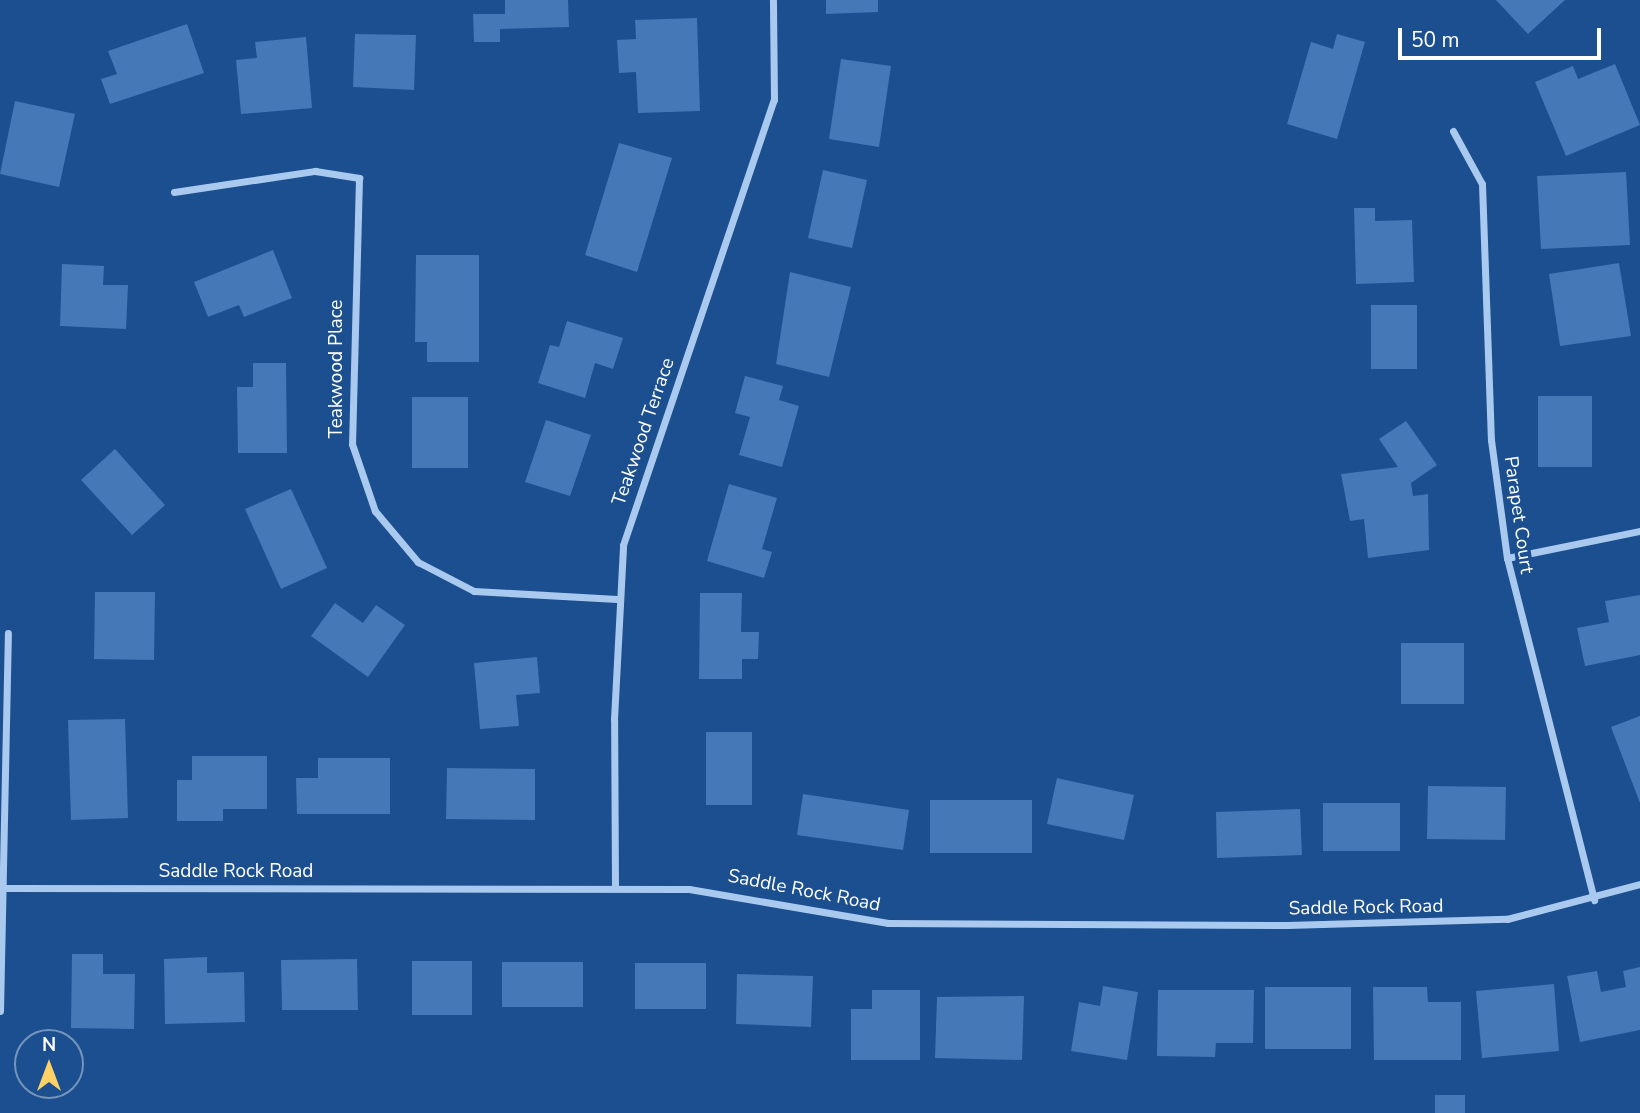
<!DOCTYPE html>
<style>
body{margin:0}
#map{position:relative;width:1640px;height:1113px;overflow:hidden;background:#1b4f8f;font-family:"Nunito Sans",sans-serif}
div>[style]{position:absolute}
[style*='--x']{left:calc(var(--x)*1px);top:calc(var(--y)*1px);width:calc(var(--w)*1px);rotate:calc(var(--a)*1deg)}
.building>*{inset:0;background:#4478b7}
.street>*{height:7px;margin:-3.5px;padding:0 3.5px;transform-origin:3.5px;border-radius:3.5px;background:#a9c9ee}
span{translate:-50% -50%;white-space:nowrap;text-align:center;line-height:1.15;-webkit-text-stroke:7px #1b4f8f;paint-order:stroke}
.street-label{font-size:19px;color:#fff}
.north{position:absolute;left:14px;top:1029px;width:70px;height:70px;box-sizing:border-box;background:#1b4f8f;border:2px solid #7695bc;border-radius:50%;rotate:0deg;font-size:19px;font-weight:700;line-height:28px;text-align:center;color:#fff}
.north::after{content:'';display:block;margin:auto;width:24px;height:32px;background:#ffd166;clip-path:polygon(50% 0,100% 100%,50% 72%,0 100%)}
.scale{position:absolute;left:1398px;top:28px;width:203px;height:32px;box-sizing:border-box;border:4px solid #fff;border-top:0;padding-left:9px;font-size:21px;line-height:24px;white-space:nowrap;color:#fff;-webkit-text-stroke:5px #1b4f8f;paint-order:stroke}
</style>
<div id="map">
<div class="building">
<div style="clip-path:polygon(505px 0,568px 0,569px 27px,500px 29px,500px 42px,474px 42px,473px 14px,505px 14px)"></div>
<div style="clip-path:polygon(826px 0,878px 0,878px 12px,826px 14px)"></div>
<div style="clip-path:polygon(1496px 0,1565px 0,1528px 34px)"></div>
<div style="clip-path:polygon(697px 18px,700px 111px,638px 113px,636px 72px,619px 73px,617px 40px,636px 39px,635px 20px)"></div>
<div style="clip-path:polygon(187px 24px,204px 73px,110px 104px,101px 79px,117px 74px,108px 51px)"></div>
<div style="clip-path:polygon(355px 34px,416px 35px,414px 90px,353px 87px)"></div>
<div style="clip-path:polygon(1337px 34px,1365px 42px,1337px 139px,1287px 124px,1311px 42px,1333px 49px)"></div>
<div style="clip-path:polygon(306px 37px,312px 108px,241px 114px,236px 60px,257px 58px,255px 42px)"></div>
<div style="clip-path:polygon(841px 59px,891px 66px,879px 147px,829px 139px)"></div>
<div style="clip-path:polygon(1615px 64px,1640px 125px,1566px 156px,1535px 82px,1573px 66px,1578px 79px)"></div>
<div style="clip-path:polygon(15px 101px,75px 114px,59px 187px,0 174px)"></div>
<div style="clip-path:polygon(619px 143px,672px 158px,637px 272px,585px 255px)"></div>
<div style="clip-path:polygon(823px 170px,867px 180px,852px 248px,808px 238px)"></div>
<div style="clip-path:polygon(1626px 172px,1630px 245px,1541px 249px,1537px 176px)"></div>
<div style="clip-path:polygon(1354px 208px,1375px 208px,1375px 221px,1412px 220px,1414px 282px,1356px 284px)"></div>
<div style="clip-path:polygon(273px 250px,292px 298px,244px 317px,239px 305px,208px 317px,194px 282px)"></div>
<div style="clip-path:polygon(416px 255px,479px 255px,479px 362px,427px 362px,427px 342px,415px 342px)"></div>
<div style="clip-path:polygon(1619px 263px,1631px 336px,1560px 346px,1549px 274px)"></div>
<div style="clip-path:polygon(62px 264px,104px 266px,103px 285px,128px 285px,126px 329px,60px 326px)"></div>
<div style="clip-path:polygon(790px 272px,851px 287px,829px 377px,776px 364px)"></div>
<div style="clip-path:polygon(1371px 305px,1417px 305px,1417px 369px,1371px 369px)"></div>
<div style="clip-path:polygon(567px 321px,623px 338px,613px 369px,595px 363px,585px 398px,538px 383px,550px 345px,559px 347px)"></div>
<div style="clip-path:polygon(253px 363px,286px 363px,287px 453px,238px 453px,237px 387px,253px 387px)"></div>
<div style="clip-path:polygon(745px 376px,783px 386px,779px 400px,799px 406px,782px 467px,739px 455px,750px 417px,735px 413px)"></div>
<div style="clip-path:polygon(1538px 396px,1592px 396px,1592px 467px,1538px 467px)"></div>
<div style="clip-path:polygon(412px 397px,468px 397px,468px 468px,412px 468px)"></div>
<div style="clip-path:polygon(546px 420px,591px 435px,570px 496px,525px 482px)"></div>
<div style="clip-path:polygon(1406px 421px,1437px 465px,1411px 483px,1413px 496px,1428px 494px,1429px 550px,1368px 558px,1364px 519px,1350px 521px,1341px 474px,1398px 467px,1379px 439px)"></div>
<div style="clip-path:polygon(115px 449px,165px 505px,132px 535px,81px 480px)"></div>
<div style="clip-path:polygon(729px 484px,777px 498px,762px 549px,772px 552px,764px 578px,707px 561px)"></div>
<div style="clip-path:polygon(291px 489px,327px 568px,281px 589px,245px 509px)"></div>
<div style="clip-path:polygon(95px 592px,155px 592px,154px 660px,94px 659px)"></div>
<div style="clip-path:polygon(700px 593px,742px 593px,741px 632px,759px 632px,758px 659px,742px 659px,742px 679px,699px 679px)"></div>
<div style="clip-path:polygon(1640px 595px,1640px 655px,1585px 666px,1577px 628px,1609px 622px,1605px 601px)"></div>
<div style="clip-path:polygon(335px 603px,363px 623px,376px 605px,405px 625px,368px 677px,311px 636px)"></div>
<div style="clip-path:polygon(1401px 643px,1464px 643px,1464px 704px,1401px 704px)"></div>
<div style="clip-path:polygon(537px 657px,540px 693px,516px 695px,519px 726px,480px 729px,474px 663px)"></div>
<div style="clip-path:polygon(1640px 716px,1640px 803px,1611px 727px)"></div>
<div style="clip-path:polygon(125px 719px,128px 818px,71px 820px,68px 720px)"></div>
<div style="clip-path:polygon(706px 732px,752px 732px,752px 805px,706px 805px)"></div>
<div style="clip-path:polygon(192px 756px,267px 756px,267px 809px,223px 809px,223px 821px,177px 821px,177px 780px,192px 780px)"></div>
<div style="clip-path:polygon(318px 758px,390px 758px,390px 814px,297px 814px,296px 778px,318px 778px)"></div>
<div style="clip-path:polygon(447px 768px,535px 769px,535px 820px,446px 819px)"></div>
<div style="clip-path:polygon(1057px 778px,1134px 795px,1124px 840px,1047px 824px)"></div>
<div style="clip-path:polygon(1428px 786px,1506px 787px,1505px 840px,1427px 839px)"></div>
<div style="clip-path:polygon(803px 794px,909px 810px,903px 850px,797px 835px)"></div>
<div style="clip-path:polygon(930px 800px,1032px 800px,1032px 853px,930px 853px)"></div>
<div style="clip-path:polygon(1323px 803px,1400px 803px,1400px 851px,1323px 851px)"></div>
<div style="clip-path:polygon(1300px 809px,1302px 855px,1217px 858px,1216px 812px)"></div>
<div style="clip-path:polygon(72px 954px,103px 954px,103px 974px,135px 974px,134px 1029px,71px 1028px)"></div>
<div style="clip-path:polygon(207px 957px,207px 973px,244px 972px,245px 1022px,165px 1024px,164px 959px)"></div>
<div style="clip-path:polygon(357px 959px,358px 1010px,282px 1010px,281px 960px)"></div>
<div style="clip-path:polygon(412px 961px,472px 961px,472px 1015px,412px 1015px)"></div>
<div style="clip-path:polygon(502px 962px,583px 962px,583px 1007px,502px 1007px)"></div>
<div style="clip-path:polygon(635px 963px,706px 963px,706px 1009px,635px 1009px)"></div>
<div style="clip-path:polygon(1640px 967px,1640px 1030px,1580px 1042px,1567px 976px,1597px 971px,1601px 992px,1626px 987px,1623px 971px)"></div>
<div style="clip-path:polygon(737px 974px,813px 976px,811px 1027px,736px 1024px)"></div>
<div style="clip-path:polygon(1554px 984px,1559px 1051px,1482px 1058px,1476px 991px)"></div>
<div style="clip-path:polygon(1103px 986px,1138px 992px,1127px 1060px,1071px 1051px,1079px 1002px,1100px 1006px)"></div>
<div style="clip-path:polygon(1265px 987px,1351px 987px,1351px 1049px,1265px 1049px)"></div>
<div style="clip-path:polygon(1373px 987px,1427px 987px,1428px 1002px,1461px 1002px,1461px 1060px,1374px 1060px)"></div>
<div style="clip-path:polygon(872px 990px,920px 990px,920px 1060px,851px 1060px,851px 1009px,872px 1009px)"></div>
<div style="clip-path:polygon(1158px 990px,1254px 990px,1253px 1043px,1216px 1043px,1215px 1057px,1157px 1056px)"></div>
<div style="clip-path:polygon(1024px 996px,1022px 1060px,935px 1058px,937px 997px)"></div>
<div style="clip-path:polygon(1435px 1095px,1465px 1095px,1465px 1113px,1435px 1113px)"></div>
</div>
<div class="street">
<div style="--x:1453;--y:131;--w:60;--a:61.3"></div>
<div style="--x:1482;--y:184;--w:256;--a:88"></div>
<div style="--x:1491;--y:440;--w:119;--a:82.3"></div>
<div style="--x:1507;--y:558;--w:353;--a:75.7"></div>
<div style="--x:174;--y:192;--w:143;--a:-8.5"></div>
<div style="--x:315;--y:171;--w:45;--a:9"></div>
<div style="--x:359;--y:178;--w:266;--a:91.5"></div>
<div style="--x:352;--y:444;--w:71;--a:71.1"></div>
<div style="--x:375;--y:511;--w:67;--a:49.9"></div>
<div style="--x:418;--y:562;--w:63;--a:27.4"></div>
<div style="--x:474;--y:591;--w:143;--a:3.2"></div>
<div style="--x:1507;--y:558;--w:136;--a:-11.5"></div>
<div style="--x:615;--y:887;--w:168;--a:-90.3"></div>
<div style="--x:614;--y:719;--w:174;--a:-87"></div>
<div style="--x:623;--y:545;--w:470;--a:-71.3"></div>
<div style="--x:774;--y:100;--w:100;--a:-90.6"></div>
<div style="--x:0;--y:888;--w:689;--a:0.08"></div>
<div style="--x:689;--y:889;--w:202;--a:9.7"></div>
<div style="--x:888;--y:923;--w:399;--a:0.3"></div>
<div style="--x:1287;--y:925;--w:220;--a:-1.6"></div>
<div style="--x:1507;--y:919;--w:138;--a:-14.7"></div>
<div style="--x:0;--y:1011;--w:378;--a:-88.8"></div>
</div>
<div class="street-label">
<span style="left:337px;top:369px;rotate:-90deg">Teakwood Place</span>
<span style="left:644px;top:432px;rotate:-71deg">Teakwood Terrace</span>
<span style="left:1518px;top:515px;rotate:82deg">Parapet Court</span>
<span style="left:236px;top:872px">Saddle Rock Road</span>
<span style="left:804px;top:891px;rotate:11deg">Saddle Rock Road</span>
<span style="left:1366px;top:908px;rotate:-1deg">Saddle Rock Road</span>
</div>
<div class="north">N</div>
<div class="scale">50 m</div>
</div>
